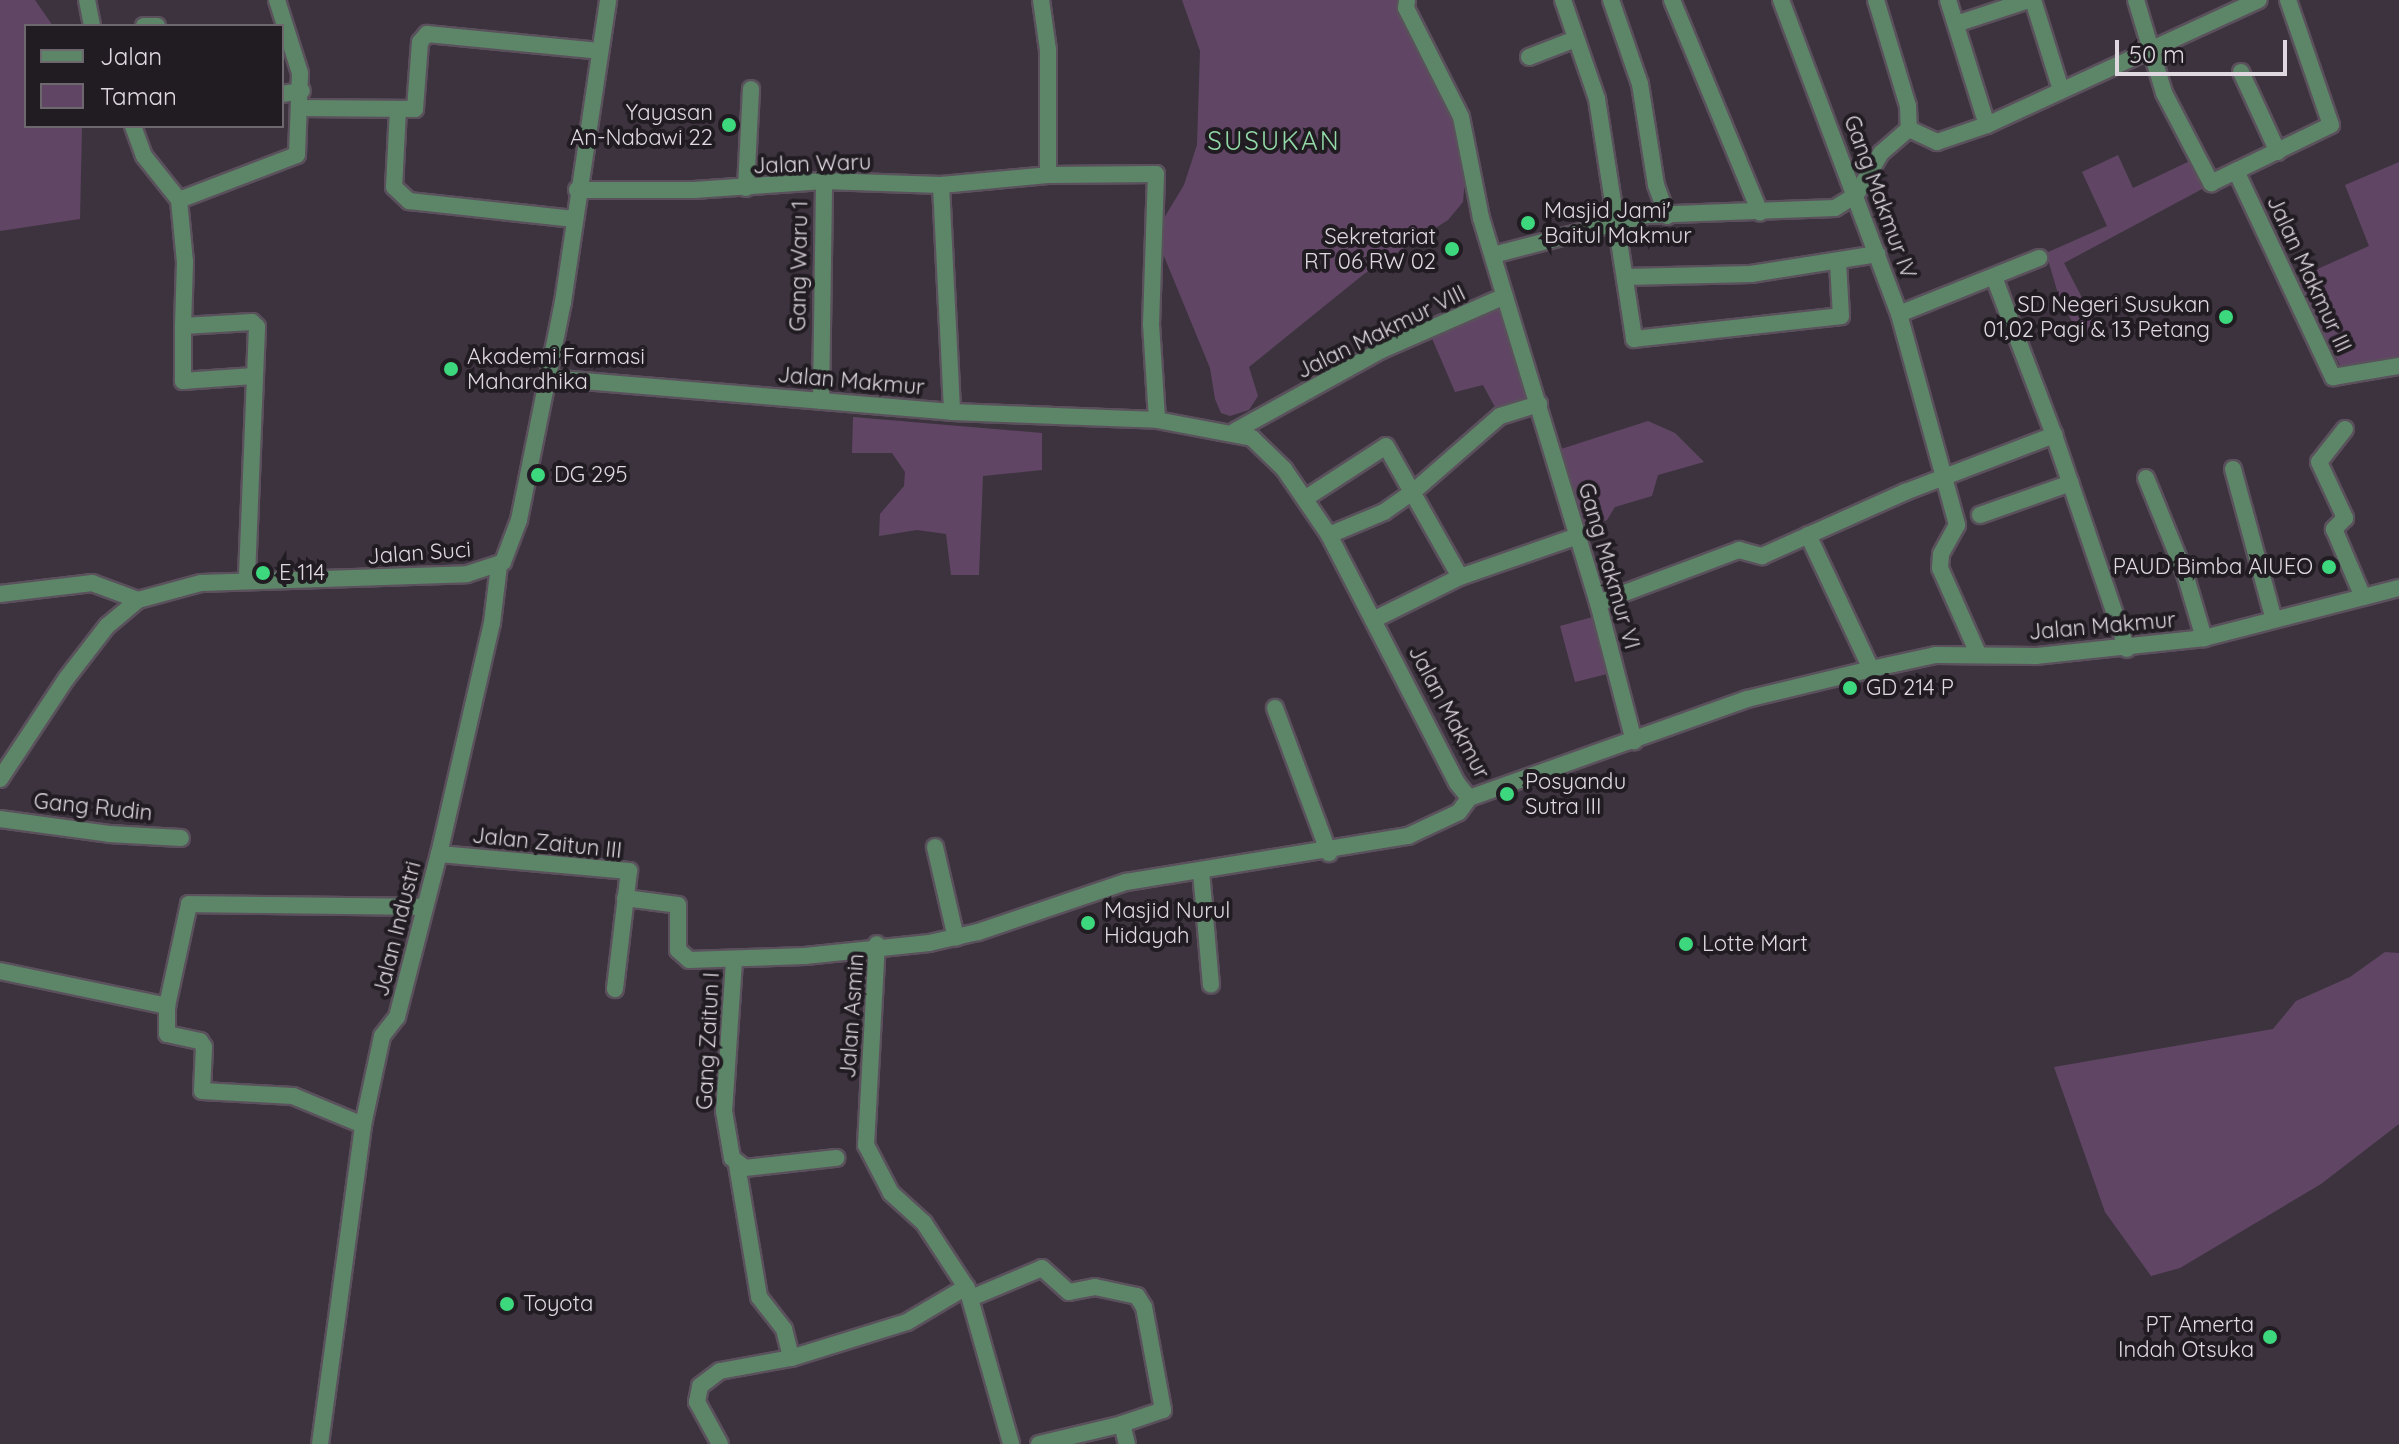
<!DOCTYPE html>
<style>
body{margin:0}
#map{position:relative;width:2399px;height:1444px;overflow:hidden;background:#3d333f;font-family:Quicksand,sans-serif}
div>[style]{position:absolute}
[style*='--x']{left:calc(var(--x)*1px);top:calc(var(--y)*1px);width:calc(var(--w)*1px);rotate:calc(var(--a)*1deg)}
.green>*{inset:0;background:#604664}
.roads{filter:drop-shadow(2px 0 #5a515c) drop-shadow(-2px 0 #5a515c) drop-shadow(0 2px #5a515c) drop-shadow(0 -2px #5a515c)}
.minor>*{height:16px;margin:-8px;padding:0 8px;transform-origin:8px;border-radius:8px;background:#5d8669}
.tertiary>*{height:16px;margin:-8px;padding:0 8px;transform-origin:8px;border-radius:8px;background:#5d8669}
.dots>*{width:22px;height:22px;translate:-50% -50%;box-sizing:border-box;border:4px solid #211c22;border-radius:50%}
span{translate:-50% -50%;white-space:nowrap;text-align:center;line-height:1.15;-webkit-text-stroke:8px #211c22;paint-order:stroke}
.poi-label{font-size:22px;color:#dfd8e0}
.right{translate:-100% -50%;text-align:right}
.left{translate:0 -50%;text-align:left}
.street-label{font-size:22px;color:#dfd8e0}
.quarter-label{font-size:26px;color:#92d9a7;letter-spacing:2px}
.legend{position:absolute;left:24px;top:24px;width:260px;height:104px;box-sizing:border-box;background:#211c22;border:2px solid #6d676e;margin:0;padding:10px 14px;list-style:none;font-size:24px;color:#dfd8e0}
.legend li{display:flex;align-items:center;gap:16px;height:40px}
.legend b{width:40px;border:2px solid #6d676e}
.scale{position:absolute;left:2115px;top:40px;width:172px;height:36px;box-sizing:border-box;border:4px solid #dfd8e0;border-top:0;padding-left:10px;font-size:24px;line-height:28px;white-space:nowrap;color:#dfd8e0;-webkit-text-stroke:6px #211c22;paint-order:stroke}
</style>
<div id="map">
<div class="green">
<div style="clip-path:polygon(0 0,35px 0,53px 26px,26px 26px,26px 126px,82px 126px,80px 219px,0 231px)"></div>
<div style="clip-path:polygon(1182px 0,1397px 0,1454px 108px,1465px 179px,1463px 202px,1448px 220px,1364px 274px,1249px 367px,1258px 396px,1249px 410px,1230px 416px,1221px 413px,1215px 399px,1210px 368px,1159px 244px,1161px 223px,1184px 185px,1197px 145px,1200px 51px)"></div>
<div style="clip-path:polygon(2118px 155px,2133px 188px,2190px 161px,2204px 188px,2064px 263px,2093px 319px,2088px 333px,2077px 331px,2059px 297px,2046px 253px,2107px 226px,2082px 172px)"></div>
<div style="clip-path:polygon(2399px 162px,2399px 358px,2349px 368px,2340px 365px,2293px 280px,2369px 246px,2345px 185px)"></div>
<div style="clip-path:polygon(1503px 306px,1533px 400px,1496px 409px,1483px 385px,1455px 392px,1431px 336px)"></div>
<div style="clip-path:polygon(853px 417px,1042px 433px,1042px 470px,983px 476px,979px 575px,951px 575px,946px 534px,917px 530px,879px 536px,880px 514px,904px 486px,905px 472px,892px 453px,852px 453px)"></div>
<div style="clip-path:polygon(1648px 421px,1675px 433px,1704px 462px,1658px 475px,1652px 496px,1615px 507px,1607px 520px,1586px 528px,1561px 449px)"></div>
<div style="clip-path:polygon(1596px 616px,1611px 673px,1575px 682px,1560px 626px)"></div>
<div style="clip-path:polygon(2385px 952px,2399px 953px,2399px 1124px,2321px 1184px,2180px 1268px,2151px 1276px,2105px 1212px,2054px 1067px,2273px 1029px,2296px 1001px,2350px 977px)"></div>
</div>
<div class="roads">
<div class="minor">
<div style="--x:87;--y:0;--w:26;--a:79"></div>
<div style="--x:1041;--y:0;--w:50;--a:82"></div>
<div style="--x:1048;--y:50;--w:125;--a:90"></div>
<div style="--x:1407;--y:0;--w:8;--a:97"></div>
<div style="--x:1406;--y:8;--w:122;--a:63.2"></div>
<div style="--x:1461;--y:117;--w:103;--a:78.8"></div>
<div style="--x:1481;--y:218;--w:402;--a:73.1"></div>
<div style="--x:1598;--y:603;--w:143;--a:75.4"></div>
<div style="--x:1563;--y:0;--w:105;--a:71"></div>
<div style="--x:1597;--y:99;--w:243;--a:81.2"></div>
<div style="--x:1634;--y:339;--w:208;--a:-6.3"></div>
<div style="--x:1841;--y:316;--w:54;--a:-93.2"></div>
<div style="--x:1611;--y:0;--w:89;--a:71"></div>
<div style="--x:1640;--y:84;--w:102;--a:81"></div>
<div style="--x:1656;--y:185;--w:33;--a:70"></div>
<div style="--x:1672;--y:0;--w:230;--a:67.5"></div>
<div style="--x:1781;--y:0;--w:335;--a:69.4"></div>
<div style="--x:1899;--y:314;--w:151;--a:-21.8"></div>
<div style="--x:1876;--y:0;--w:111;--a:73.2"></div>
<div style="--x:1908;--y:106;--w:23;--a:88"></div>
<div style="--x:1948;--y:0;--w:131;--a:72.7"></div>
<div style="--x:2033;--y:0;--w:94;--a:72.7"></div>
<div style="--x:2136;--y:0;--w:97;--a:73.2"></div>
<div style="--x:2164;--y:93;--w:102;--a:62.4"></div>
<div style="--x:2211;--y:183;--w:133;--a:-25.8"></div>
<div style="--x:2331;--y:125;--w:132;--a:-109"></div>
<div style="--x:1956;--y:24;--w:77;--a:-18.2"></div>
<div style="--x:144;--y:26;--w:13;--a:0"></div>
<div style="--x:1529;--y:57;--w:50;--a:-21"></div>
<div style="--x:2241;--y:72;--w:88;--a:65.2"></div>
<div style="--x:282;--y:94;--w:20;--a:-9"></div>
<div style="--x:301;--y:108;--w:114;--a:0.5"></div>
<div style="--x:415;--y:109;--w:67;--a:-85.7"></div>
<div style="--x:420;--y:42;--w:11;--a:-49"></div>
<div style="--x:427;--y:34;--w:173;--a:5.6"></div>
<div style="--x:398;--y:109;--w:78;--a:92.9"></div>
<div style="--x:394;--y:187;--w:21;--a:43"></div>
<div style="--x:409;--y:201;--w:166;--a:6.2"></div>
<div style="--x:133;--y:126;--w:32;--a:70"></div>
<div style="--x:144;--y:156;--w:56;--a:51.5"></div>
<div style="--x:179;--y:200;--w:62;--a:84.5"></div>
<div style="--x:185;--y:262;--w:64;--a:91.8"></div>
<div style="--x:183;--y:326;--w:69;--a:-3.3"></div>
<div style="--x:252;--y:322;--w:7;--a:45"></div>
<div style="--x:257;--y:327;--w:253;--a:92.3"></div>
<div style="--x:1909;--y:129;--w:31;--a:25"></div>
<div style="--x:1937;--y:142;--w:53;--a:-18.8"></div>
<div style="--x:1987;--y:125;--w:299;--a:-24.7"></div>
<div style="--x:2236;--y:171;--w:228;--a:64.8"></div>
<div style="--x:2333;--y:377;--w:67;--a:-9.5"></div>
<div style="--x:941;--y:185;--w:227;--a:87.2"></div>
<div style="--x:746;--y:188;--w:99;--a:-87.1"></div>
<div style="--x:577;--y:190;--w:117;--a:0"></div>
<div style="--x:694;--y:190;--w:130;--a:-4"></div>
<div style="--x:824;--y:181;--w:117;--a:2"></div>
<div style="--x:941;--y:185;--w:107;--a:-5.3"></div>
<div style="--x:1048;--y:175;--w:108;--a:-0.5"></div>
<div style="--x:1156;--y:174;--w:150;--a:91.9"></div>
<div style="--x:1151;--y:324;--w:96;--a:86.4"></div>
<div style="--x:179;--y:200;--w:126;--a:-20.9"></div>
<div style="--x:297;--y:155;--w:82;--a:-87.9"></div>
<div style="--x:300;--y:73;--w:77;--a:-107.5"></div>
<div style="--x:1493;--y:255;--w:159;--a:-14.6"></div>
<div style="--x:1647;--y:215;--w:188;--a:-2.1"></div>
<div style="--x:1835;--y:208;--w:25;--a:-32"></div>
<div style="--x:1856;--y:195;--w:49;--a:-59.2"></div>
<div style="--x:1881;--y:153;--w:37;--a:-41"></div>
<div style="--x:1626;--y:277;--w:125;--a:-1.4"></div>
<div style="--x:1751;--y:274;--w:128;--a:-9"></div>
<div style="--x:1994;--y:277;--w:169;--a:69.2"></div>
<div style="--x:2054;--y:435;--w:226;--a:71.2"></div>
<div style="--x:1899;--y:314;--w:219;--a:74.6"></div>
<div style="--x:1957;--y:525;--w:33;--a:119"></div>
<div style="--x:1941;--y:554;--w:14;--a:94"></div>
<div style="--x:1940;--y:568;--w:91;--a:66"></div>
<div style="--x:183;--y:326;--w:55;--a:90"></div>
<div style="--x:183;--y:381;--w:70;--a:-4.1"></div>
<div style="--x:548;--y:378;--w:405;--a:4.8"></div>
<div style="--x:952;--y:412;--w:205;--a:2.2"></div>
<div style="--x:1157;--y:420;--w:97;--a:10.7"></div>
<div style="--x:1252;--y:438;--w:45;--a:44.1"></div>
<div style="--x:1284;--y:469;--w:80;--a:55.7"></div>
<div style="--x:1329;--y:535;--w:279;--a:62.7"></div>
<div style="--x:1457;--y:783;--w:19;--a:51"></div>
<div style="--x:821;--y:401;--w:220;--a:-89.2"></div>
<div style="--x:2345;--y:429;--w:42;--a:128.2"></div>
<div style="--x:2319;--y:462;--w:62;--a:65.1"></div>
<div style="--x:2345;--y:518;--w:16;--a:135"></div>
<div style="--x:2334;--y:529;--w:74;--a:66.9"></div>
<div style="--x:1235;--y:431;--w:168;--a:-28.9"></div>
<div style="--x:1382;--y:350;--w:134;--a:-23.7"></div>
<div style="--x:2233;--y:469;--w:156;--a:74.8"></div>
<div style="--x:2146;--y:478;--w:104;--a:67.9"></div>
<div style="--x:2185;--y:574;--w:67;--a:73.5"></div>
<div style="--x:1306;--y:498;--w:95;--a:-33"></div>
<div style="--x:1386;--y:446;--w:150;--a:60.5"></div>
<div style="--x:1980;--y:515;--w:96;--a:-19.4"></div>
<div style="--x:1329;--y:535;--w:60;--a:-22.7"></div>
<div style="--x:1384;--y:512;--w:37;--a:-35"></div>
<div style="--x:1414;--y:491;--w:114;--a:-41.1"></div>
<div style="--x:1500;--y:416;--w:41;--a:-17.1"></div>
<div style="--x:1808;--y:535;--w:148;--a:64.8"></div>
<div style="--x:0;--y:594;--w:93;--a:-6.8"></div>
<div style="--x:92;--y:583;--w:49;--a:20.3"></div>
<div style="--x:1598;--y:603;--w:151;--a:-20.6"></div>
<div style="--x:1739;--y:550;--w:24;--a:15"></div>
<div style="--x:1762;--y:556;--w:157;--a:-24.1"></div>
<div style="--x:1905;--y:492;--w:160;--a:-20.9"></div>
<div style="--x:1375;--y:619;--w:95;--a:-26.3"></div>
<div style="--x:1460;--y:577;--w:125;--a:-19.2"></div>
<div style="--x:1275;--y:708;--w:155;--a:69.6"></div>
<div style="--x:1469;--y:798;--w:295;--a:-19.6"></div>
<div style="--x:1747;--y:699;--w:128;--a:-13.6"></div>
<div style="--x:1871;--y:669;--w:66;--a:-12.2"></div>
<div style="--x:1936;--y:655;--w:100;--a:0.6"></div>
<div style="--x:2036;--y:656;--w:169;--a:-6.1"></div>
<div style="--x:2204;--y:638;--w:201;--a:-14.4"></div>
<div style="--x:0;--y:819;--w:110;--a:7.8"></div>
<div style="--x:109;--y:834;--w:72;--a:3.2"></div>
<div style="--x:935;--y:847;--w:93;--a:77"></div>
<div style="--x:439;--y:854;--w:191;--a:5.1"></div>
<div style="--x:629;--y:871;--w:119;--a:96.8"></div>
<div style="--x:1201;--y:871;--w:114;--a:85"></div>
<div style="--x:625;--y:898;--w:53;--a:7.5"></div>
<div style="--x:678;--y:905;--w:45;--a:90"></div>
<div style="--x:678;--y:950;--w:15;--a:42"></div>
<div style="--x:689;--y:960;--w:116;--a:-2"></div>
<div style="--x:805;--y:956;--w:125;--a:-6"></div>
<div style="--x:929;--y:943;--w:50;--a:-12.7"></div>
<div style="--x:978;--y:932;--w:156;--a:-18.7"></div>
<div style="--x:1126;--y:882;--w:286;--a:-9.3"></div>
<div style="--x:1408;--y:836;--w:56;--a:-25.2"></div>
<div style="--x:1459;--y:812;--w:17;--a:-54"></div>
<div style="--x:734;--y:961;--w:150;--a:93.8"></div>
<div style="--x:724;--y:1111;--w:48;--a:80.3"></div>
<div style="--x:732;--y:1158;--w:16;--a:38"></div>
<div style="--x:745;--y:1168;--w:92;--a:-6.3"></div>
<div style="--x:0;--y:971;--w:171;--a:11.8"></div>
<div style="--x:167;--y:1006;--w:104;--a:-77.8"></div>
<div style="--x:189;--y:904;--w:233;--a:0.7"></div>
<div style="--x:167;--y:1006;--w:28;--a:90"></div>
<div style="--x:167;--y:1034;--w:34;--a:12"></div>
<div style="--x:200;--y:1041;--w:7;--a:56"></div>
<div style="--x:204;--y:1047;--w:44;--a:92.6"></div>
<div style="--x:202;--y:1091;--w:91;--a:3.1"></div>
<div style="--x:293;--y:1096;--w:76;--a:22.5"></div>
<div style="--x:737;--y:1165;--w:134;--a:80.5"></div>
<div style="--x:759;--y:1297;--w:41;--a:52"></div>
<div style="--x:784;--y:1329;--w:30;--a:76"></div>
<div style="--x:967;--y:1288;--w:162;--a:74.2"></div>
<div style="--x:971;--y:1298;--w:77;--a:-22.9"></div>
<div style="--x:1042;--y:1268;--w:36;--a:42"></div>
<div style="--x:1069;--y:1292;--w:26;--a:-11"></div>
<div style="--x:1095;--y:1287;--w:43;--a:12.1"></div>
<div style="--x:1137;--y:1296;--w:13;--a:58"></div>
<div style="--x:1144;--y:1307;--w:105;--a:79.5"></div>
<div style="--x:1163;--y:1410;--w:43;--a:161.1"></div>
<div style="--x:320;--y:1444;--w:322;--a:-82.3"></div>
<div style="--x:363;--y:1125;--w:91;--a:-77.9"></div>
<div style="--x:382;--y:1036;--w:24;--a:-52"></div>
<div style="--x:397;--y:1017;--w:168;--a:-75.6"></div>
<div style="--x:439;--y:854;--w:237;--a:-77.1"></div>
<div style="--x:492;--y:623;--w:58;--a:-83.1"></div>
<div style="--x:720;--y:1444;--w:48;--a:-118.7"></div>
<div style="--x:697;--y:1402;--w:16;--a:-79"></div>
<div style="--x:700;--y:1386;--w:25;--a:-37"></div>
<div style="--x:720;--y:1371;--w:72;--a:-10.4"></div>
<div style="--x:791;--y:1358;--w:121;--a:-17.2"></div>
<div style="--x:907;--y:1322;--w:69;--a:-30.7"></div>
<div style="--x:966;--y:1287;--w:77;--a:-123.3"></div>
<div style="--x:924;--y:1223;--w:45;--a:-137.7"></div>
<div style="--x:891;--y:1193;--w:54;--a:-117.5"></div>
<div style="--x:866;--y:1145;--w:201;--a:-86.9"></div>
<div style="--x:1039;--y:1444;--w:85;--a:-13.5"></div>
<div style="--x:1122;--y:1424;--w:21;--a:76"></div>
</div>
<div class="tertiary">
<div style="--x:0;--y:779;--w:120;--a:-56.6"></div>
<div style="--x:66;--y:679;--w:67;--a:-52.3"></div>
<div style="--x:107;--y:626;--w:40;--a:-40"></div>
<div style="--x:138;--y:600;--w:65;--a:-15.1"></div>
<div style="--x:201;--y:583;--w:266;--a:-1.9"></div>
<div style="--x:467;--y:574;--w:38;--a:-18"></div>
<div style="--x:503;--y:562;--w:45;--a:-69.1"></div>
<div style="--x:519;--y:520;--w:222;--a:-78.6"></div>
<div style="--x:563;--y:302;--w:305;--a:-81.5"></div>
</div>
</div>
<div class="dots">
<div style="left:729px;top:125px;background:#3dd77e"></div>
<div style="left:1528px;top:223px;background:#3dd77e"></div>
<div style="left:1452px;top:249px;background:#3dd77e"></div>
<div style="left:2226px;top:317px;background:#3dd77e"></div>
<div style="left:451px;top:369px;background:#3dd77e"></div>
<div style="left:538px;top:475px;background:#3dd77e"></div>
<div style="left:2329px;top:567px;background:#3dd77e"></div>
<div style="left:263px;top:573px;background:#3dd77e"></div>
<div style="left:1850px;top:688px;background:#3dd77e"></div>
<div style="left:1507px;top:794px;background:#3dd77e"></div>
<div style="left:1088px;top:923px;background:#3dd77e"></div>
<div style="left:1686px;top:944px;background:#3dd77e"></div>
<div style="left:507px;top:1304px;background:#3dd77e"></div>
<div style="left:2270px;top:1337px;background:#3dd77e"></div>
</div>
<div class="poi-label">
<span class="right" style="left:713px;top:125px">Yayasan<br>An-Nabawi 22</span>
<span class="left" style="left:1544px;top:223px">Masjid Jami'<br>Baitul Makmur</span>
<span class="right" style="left:1436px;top:249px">Sekretariat<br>RT 06 RW 02</span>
<span class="right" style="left:2210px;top:317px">SD Negeri Susukan<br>01,02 Pagi &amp; 13 Petang</span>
<span class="left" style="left:467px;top:369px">Akademi Farmasi<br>Mahardhika</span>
<span class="left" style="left:554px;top:475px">DG 295</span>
<span class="right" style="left:2313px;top:567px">PAUD Bimba AIUEO</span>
<span class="left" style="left:279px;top:573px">E 114</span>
<span class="left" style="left:1866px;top:688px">GD 214 P</span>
<span class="left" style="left:1525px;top:794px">Posyandu<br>Sutra III</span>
<span class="left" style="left:1104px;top:923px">Masjid Nurul<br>Hidayah</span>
<span class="left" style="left:1702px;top:944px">Lotte Mart</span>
<span class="left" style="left:523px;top:1304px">Toyota</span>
<span class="right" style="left:2254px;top:1337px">PT Amerta<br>Indah Otsuka</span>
</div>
<div class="street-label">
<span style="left:812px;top:164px;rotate:-2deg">Jalan Waru</span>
<span style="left:1880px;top:197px;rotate:70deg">Gang Makmur IV</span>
<span style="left:799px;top:266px;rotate:-89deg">Gang Waru 1</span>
<span style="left:2309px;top:274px;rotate:65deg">Jalan Makmur III</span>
<span style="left:1381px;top:332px;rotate:-26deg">Jalan Makmur VIII</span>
<span style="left:851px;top:381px;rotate:5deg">Jalan Makmur</span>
<span style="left:419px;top:553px;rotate:-4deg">Jalan Suci</span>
<span style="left:1609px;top:566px;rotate:74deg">Gang Makmur VI</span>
<span style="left:2102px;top:626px;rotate:-5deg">Jalan Makmur</span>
<span style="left:1449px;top:712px;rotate:62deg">Jalan Makmur</span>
<span style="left:93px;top:807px;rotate:6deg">Gang Rudin</span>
<span style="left:547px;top:843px;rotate:6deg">Jalan Zaitun III</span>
<span style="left:397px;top:929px;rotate:-76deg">Jalan Industri</span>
<span style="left:852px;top:1016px;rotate:-86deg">Jalan Asmin</span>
<span style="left:708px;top:1041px;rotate:-87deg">Gang Zaitun I</span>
</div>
<div class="quarter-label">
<span style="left:1274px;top:141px">SUSUKAN</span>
</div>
<ul class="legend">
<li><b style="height:10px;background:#5d8669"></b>Jalan</li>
<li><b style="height:22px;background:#604664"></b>Taman</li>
</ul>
<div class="scale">50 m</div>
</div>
